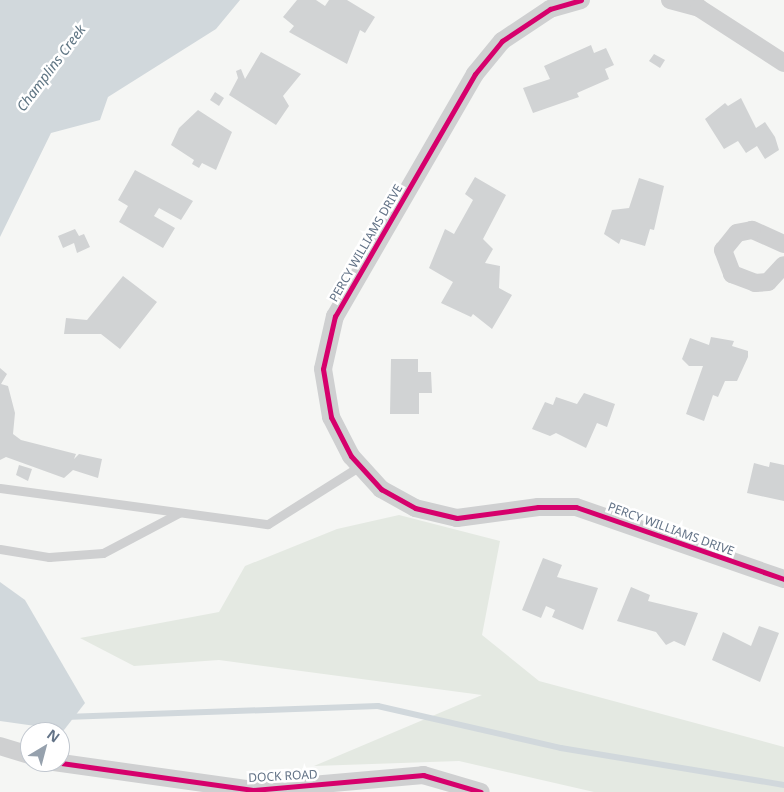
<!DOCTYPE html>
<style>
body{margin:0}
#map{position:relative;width:784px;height:792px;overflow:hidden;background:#f5f6f4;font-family:"Noto Sans",sans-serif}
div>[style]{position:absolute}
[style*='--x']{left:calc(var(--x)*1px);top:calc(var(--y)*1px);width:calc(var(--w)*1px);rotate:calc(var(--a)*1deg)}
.green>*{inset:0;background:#e4e9e2}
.water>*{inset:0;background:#d1d8dc}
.stream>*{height:5.5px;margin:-2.75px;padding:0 2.75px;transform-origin:2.75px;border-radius:2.75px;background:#d1d8dc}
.building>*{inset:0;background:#d1d3d4}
.lane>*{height:9px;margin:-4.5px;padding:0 4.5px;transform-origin:4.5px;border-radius:4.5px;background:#cfd0d1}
.street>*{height:18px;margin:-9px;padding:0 9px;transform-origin:9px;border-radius:9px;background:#cfd0d1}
.cycleway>*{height:5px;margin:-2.5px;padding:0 2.5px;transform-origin:2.5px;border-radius:2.5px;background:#d6006c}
span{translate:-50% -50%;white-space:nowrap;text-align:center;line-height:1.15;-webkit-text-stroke:5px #fff;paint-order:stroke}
.street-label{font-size:12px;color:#637387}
.water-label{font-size:14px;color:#5f7583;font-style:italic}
.north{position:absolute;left:20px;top:722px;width:50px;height:50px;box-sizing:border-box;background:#fff;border:1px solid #c1c7cf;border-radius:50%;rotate:37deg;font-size:14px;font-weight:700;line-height:20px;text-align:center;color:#637387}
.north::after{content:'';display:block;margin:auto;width:18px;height:22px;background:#96a1ad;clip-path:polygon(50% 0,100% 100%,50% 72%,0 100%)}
</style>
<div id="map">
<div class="green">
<div style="clip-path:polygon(399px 515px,500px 541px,482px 635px,539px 681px,784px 747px,784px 792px,594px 792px,459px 761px,314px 766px,482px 695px,219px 660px,134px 666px,80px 638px,219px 612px,245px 566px,337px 529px)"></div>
</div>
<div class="water">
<div style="clip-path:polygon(0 0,240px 0,216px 29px,108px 97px,100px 120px,51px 133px,0 237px)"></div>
<div style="clip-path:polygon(0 582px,25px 600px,85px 703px,64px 730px,0 721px)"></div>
</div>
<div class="stream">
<div style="--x:65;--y:717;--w:313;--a:-2"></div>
<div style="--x:378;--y:706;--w:188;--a:12.9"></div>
<div style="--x:561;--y:748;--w:226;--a:9.4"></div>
</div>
<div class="building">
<div style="clip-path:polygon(297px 0,316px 0,325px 6px,329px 0,347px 0,375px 17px,365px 33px,360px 30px,347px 64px,289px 32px,294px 26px,283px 17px)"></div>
<div style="clip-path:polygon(591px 45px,594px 53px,606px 48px,614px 65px,605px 69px,609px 79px,577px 93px,579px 97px,533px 113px,523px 88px,550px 79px,544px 66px)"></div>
<div style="clip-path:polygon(261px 52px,301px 74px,283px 96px,289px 106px,276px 125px,229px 95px,238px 78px,236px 71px,241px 69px,245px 79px)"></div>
<div style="clip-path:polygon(654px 54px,665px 60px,660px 68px,649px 61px)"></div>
<div style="clip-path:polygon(215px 92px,224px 98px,219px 106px,210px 100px)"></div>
<div style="clip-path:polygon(741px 98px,756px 128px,765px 122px,775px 137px,779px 150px,765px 159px,757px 146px,746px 153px,738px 141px,724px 149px,705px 119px,725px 103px,728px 106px)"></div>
<div style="clip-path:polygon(198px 110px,232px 132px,216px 170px,202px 163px,199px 168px,192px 164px,194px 160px,171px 145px,179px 128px)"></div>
<div style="clip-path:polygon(135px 170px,193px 201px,181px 220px,159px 208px,154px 216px,175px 228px,163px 248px,119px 222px,128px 206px,118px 200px)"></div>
<div style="clip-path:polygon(475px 177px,506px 195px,483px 239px,493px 249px,485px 263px,500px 266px,499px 288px,512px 295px,492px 329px,473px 314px,471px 317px,441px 303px,453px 282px,429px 268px,445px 229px,454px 234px,473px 200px,465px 194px)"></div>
<div style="clip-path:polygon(639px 178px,664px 186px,654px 230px,650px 229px,645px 246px,621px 239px,619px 244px,604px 234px,612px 210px,629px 208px)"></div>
<div style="clip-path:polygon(75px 229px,79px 236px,84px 234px,90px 247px,77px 253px,74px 243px,63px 248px,58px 236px)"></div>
<div style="clip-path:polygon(123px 276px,157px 302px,120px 349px,101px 334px,64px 334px,66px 318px,87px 320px)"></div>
<div style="clip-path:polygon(711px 337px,734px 341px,732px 346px,748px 351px,748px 357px,737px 381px,725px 381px,718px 397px,713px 395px,704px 421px,686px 414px,703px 366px,689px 366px,682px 359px,690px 338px,709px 345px)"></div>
<div style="clip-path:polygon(391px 359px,418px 359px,418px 372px,431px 372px,432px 393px,419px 393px,419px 414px,390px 414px)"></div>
<div style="clip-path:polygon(0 368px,7px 374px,1px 384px,8px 386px,15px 413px,13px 434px,21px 440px,76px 454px,74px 459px,79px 454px,102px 459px,98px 478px,73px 470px,64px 478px,6px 457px,0 460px)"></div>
<div style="clip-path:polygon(584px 393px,615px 404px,607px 427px,597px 423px,586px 448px,556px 433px,550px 436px,532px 429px,545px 402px,553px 405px,556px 397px,577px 404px)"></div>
<div style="clip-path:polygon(770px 462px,784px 465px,784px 501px,747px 493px,754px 463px,769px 467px)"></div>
<div style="clip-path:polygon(19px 465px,32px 469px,28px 481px,16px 475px)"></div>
<div style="clip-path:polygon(543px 558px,562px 565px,557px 577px,598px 588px,583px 630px,552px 617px,555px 610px,546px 606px,541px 618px,522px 610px)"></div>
<div style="clip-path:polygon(631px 587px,650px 595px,648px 601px,698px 613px,685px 646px,674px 641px,666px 645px,656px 632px,617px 621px)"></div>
<div style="clip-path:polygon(759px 626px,779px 633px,760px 682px,712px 660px,723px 632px,751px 646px)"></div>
</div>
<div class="lane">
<div style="--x:0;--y:488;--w:270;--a:7.7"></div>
<div style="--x:268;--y:524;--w:109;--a:-32.2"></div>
<div style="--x:0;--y:549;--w:50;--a:9.3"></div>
<div style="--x:49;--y:557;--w:54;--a:-4.2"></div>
<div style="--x:103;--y:553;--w:86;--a:-27.8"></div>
</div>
<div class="street">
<div style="--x:581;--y:0;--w:32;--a:164"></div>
<div style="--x:550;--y:9;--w:58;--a:146.3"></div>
<div style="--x:502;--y:41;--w:43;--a:129.3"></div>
<div style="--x:475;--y:74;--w:280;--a:120"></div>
<div style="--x:335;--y:316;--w:54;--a:102.8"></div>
<div style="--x:323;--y:369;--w:49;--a:80.5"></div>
<div style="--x:331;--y:417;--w:44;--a:62.9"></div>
<div style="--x:351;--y:456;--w:45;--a:47.7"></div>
<div style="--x:381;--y:489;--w:39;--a:29"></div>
<div style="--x:415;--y:508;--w:43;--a:13.4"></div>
<div style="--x:457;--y:518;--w:82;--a:-7.7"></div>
<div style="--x:538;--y:507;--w:38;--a:0"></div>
<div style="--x:576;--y:507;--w:220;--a:19.1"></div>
<div style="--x:670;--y:0;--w:30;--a:15"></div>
<div style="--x:699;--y:8;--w:101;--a:32.9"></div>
<div style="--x:784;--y:244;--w:35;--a:-156"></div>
<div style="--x:752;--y:230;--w:15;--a:169"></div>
<div style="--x:737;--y:233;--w:22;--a:129"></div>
<div style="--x:723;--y:250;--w:26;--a:69"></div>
<div style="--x:732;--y:274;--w:25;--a:21"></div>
<div style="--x:755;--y:283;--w:13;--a:-4"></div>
<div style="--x:768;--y:282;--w:23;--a:-47"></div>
<div style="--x:0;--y:746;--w:31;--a:17"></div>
<div style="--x:54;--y:762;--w:201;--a:8"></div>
<div style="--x:253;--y:790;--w:171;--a:-5"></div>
<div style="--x:423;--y:775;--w:60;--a:16.3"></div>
</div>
<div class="cycleway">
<div style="--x:581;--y:0;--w:32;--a:164"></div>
<div style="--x:550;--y:9;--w:58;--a:146.3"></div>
<div style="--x:502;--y:41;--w:43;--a:129.3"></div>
<div style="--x:475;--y:74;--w:280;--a:120"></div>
<div style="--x:335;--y:316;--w:54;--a:102.8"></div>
<div style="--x:323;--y:369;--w:49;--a:80.5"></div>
<div style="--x:331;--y:417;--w:44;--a:62.9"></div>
<div style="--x:351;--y:456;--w:45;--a:47.7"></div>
<div style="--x:381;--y:489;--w:39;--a:29"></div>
<div style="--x:415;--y:508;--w:43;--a:13.4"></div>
<div style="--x:457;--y:518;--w:82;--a:-7.7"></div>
<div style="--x:538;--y:507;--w:38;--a:0"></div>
<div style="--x:576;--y:507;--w:220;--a:19.1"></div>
<div style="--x:54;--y:762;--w:201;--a:8"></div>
<div style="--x:253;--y:790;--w:171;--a:-5"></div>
<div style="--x:423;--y:775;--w:60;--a:16.3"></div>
</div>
<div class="street-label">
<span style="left:366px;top:243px;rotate:-60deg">PERCY WILLIAMS DRIVE</span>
<span style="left:671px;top:529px;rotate:20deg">PERCY WILLIAMS DRIVE</span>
<span style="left:283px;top:776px;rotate:-3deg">DOCK ROAD</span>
</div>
<div class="water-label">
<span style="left:51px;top:68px;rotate:-53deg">Champlins Creek</span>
</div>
<div class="north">N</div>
</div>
